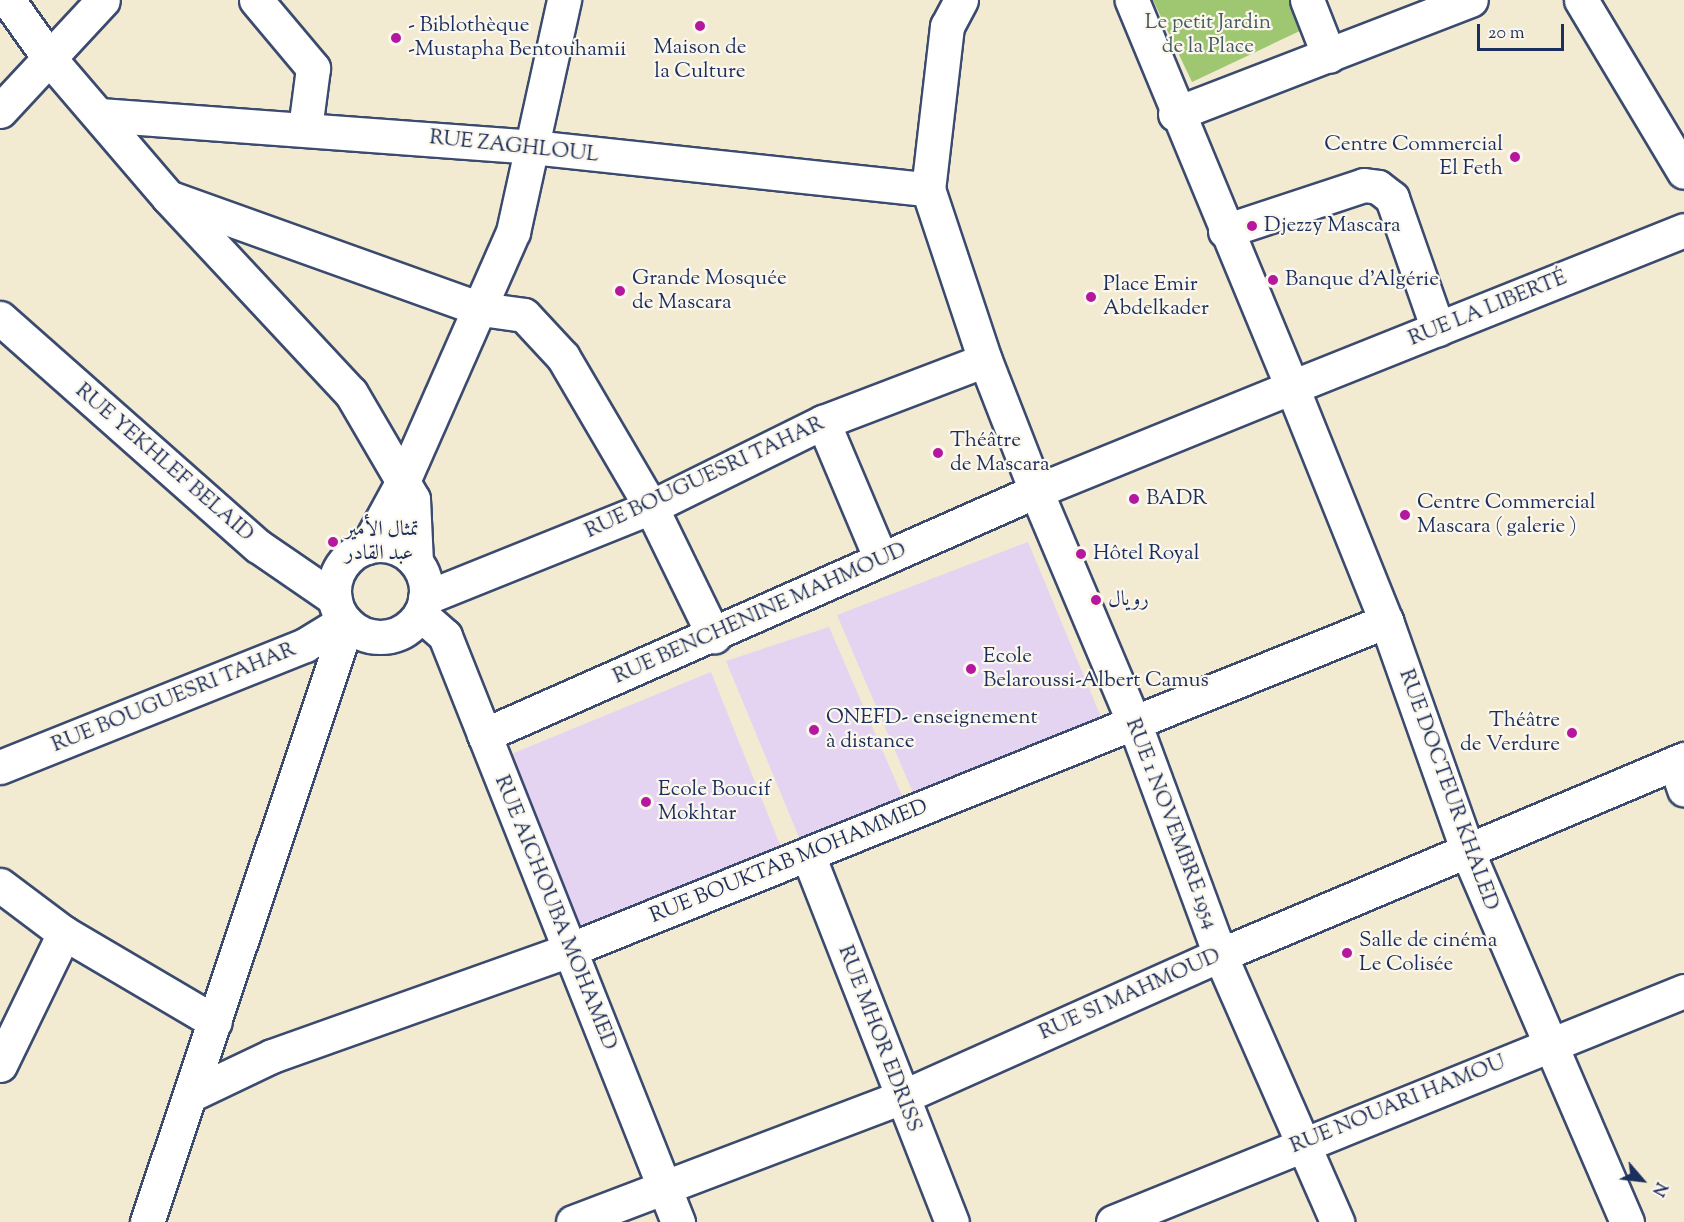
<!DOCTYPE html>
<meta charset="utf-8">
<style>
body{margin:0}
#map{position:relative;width:1684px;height:1222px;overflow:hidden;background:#f3ead2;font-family:"Sorts Mill Goudy",Amiri,serif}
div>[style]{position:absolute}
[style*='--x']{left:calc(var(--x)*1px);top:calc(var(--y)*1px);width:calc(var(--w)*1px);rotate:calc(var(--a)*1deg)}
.built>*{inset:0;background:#e4d3f1}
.green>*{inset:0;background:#9fc671}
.roads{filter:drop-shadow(2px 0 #3b4b6f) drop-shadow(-2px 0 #3b4b6f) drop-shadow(0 2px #3b4b6f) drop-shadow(0 -2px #3b4b6f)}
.minor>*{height:33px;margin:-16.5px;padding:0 16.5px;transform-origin:16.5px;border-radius:16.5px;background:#fff}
.minor>.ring{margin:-16.5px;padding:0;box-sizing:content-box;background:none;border:33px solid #fff;border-radius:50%}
.major>*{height:33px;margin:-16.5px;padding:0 16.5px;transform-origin:16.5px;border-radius:16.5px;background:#fff}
.dots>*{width:16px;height:16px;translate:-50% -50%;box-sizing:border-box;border:3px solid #fbf7ec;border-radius:50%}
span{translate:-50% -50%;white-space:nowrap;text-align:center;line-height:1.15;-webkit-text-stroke:4.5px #fbf7ec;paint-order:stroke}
.park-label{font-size:21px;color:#435c64}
.poi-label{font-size:21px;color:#1b2f5e}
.left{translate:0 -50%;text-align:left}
.right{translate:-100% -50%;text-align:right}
.street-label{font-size:21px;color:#1b2f5e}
.north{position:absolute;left:1612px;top:1150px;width:60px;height:60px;-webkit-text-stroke:4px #fbf7ec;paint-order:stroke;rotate:118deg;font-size:16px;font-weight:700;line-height:24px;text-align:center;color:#1b2f5e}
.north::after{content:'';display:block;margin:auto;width:21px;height:27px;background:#1b2f5e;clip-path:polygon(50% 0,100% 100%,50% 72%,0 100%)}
.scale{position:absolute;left:1477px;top:24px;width:87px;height:27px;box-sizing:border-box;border:3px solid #1b2f5e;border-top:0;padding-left:8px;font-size:18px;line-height:21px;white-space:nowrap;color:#1b2f5e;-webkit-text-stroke:4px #fbf7ec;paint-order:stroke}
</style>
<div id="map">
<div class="built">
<div style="clip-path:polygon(1028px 542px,1103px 722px,914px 795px,837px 615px)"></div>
<div style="clip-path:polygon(829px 627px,903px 798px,801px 842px,726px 661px)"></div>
<div style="clip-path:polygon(711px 672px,782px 850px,581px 932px,509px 755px)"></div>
</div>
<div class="green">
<div style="clip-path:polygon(1153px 0,1291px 0,1304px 29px,1192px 82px)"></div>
</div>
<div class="roads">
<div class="minor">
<div style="--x:8;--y:0;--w:71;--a:54.7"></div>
<div style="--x:49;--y:58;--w:183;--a:49.4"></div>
<div style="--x:168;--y:197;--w:268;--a:47"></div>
<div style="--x:351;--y:393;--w:123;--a:59.7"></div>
<div style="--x:413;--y:499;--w:63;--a:87.3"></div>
<div style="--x:256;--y:0;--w:89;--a:50"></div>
<div style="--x:313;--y:68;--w:62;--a:97.5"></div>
<div style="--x:961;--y:0;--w:30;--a:118"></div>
<div style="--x:947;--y:26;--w:164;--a:96.6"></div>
<div style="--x:928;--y:189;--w:180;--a:71.6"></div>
<div style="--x:985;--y:360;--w:141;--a:68.7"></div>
<div style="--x:1036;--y:491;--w:254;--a:67.1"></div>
<div style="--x:1135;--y:725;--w:245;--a:69.7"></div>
<div style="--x:1220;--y:955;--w:292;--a:66.3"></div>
<div style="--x:1307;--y:0;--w:60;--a:68.6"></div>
<div style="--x:1581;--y:0;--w:200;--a:59.1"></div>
<div style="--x:0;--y:111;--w:151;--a:-47.1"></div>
<div style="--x:1175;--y:114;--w:317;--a:-21.1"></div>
<div style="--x:99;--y:115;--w:434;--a:4.2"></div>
<div style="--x:532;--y:147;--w:398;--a:6.1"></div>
<div style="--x:168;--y:197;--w:332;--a:19.7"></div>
<div style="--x:481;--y:309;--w:43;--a:7.9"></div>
<div style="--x:524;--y:315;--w:57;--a:47.1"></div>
<div style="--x:563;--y:357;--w:174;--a:59.6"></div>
<div style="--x:651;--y:507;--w:144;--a:64"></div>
<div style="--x:1225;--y:231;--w:146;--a:-18.3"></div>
<div style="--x:1364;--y:185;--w:14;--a:8"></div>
<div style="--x:1378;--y:187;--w:18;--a:38"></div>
<div style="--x:1392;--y:198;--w:139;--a:70.7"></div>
<div style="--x:0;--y:318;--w:344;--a:41.5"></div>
<div style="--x:258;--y:546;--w:93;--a:34.5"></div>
<div style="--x:823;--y:422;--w:149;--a:67.1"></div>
<div class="ring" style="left:334px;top:545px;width:59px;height:59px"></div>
<div style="--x:425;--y:598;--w:244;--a:-21.9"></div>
<div style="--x:651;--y:507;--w:192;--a:-26.3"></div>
<div style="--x:823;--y:422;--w:173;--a:-20.9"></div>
<div style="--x:420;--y:614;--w:33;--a:41"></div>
<div style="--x:445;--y:636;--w:631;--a:68.32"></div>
<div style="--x:484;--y:735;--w:604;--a:-23.85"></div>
<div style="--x:1036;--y:491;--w:276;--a:-22.1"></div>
<div style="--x:1292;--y:387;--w:419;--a:-112.5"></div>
<div style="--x:1675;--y:763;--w:28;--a:71"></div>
<div style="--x:0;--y:767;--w:328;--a:-21.8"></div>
<div style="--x:305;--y:645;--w:46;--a:-31.6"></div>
<div style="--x:808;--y:855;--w:394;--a:68.6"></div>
<div style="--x:0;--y:885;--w:80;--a:36.9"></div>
<div style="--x:64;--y:933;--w:175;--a:30.5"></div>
<div style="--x:0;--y:1065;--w:147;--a:-64.1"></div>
<div style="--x:190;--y:1095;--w:91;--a:-25.4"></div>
<div style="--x:272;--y:1056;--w:315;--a:-19.6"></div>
<div style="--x:569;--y:950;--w:881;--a:-21.93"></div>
<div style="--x:1113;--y:1222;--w:616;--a:-22.03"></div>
<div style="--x:1627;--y:1222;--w:403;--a:-113.3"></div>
<div style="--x:1468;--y:852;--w:245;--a:-109.5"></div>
<div style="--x:1386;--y:621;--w:252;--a:-111.9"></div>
<div style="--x:1292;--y:387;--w:422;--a:-21.8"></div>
</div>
<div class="major">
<div style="--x:367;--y:547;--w:77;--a:-61.4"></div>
<div style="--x:404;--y:479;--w:270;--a:-66.2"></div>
<div style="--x:513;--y:232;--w:238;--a:-77.6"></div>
<div style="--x:147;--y:1222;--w:631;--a:-71.51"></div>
<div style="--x:573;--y:1222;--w:352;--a:-20.8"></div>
<div style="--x:902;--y:1097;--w:348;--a:-24.1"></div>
<div style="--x:1220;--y:955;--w:504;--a:-22.9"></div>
</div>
</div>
<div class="dots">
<div style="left:700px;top:26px;background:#b5179e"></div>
<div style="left:396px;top:38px;background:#b5179e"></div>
<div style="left:1515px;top:157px;background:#b5179e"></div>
<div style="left:1252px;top:226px;background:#b5179e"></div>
<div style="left:1273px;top:280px;background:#b5179e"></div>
<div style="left:620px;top:291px;background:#b5179e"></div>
<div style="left:1091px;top:297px;background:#b5179e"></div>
<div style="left:938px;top:453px;background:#b5179e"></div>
<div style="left:1134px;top:499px;background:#b5179e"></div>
<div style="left:1405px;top:515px;background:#b5179e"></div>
<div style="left:333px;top:542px;background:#b5179e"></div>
<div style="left:1081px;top:554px;background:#b5179e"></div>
<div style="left:1096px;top:600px;background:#b5179e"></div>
<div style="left:971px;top:669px;background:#b5179e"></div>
<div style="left:814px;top:730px;background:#b5179e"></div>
<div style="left:1572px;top:733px;background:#b5179e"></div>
<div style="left:646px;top:802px;background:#b5179e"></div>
<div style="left:1347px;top:953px;background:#b5179e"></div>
</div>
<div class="park-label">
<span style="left:1208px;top:35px">Le petit Jardin<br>de la Place</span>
</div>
<div class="poi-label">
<span class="left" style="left:408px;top:38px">- Biblothèque<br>-Mustapha Bentouhamii</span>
<span style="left:700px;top:60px">Maison de<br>la Culture</span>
<span class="right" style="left:1503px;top:157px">Centre Commercial<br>El Feth</span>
<span class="left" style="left:1264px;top:226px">Djezzy Mascara</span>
<span class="left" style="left:632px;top:291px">Grande Mosquée<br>de Mascara</span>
<span class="left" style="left:1285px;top:280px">Banque d'Algérie</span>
<span class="left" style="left:1103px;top:297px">Place Emir<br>Abdelkader</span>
<span class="left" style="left:950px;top:453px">Théâtre<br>de Mascara</span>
<span class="left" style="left:1146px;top:499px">BADR</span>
<span class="left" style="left:1417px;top:515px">Centre Commercial<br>Mascara ( galerie )</span>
<span class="left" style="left:345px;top:542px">تمثال الأمير<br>عبد القادر</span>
<span class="left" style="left:1093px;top:554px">Hôtel Royal</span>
<span class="left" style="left:1108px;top:600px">رويال</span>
<span class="left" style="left:983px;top:669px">Ecole<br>Belaroussi-Albert Camus</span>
<span class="left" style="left:826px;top:730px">ONEFD- enseignement<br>à distance</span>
<span class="right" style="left:1560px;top:733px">Théâtre<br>de Verdure</span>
<span class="left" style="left:658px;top:802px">Ecole Boucif<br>Mokhtar</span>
<span class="left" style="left:1359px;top:953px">Salle de cinéma<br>Le Colisée</span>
</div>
<div class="street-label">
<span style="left:514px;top:147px;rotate:6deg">RUE ZAGHLOUL</span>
<span style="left:1488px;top:309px;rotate:-22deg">RUE LA LIBERTÉ</span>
<span style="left:164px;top:463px;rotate:41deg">RUE YEKHLEF BELAID</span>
<span style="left:705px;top:478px;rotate:-25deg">RUE BOUGUESRI TAHAR</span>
<span style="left:760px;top:614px;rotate:-24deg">RUE BENCHENINE MAHMOUD</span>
<span style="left:174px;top:698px;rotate:-22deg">RUE BOUGUESRI TAHAR</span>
<span style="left:1448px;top:790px;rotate:70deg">RUE DOCTEUR KHALED</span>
<span style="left:1171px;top:824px;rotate:69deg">RUE 1 NOVEMBRE 1954</span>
<span style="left:789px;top:862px;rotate:-22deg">RUE BOUKTAB MOHAMMED</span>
<span style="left:555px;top:913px;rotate:68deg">RUE AICHOUBA MOHAMED</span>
<span style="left:1130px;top:995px;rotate:-24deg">RUE SI MAHMOUD</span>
<span style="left:879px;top:1039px;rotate:69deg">RUE MHOR EDRISS</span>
<span style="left:1398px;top:1105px;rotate:-22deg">RUE NOUARI HAMOU</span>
</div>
<div class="north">N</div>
<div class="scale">20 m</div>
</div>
